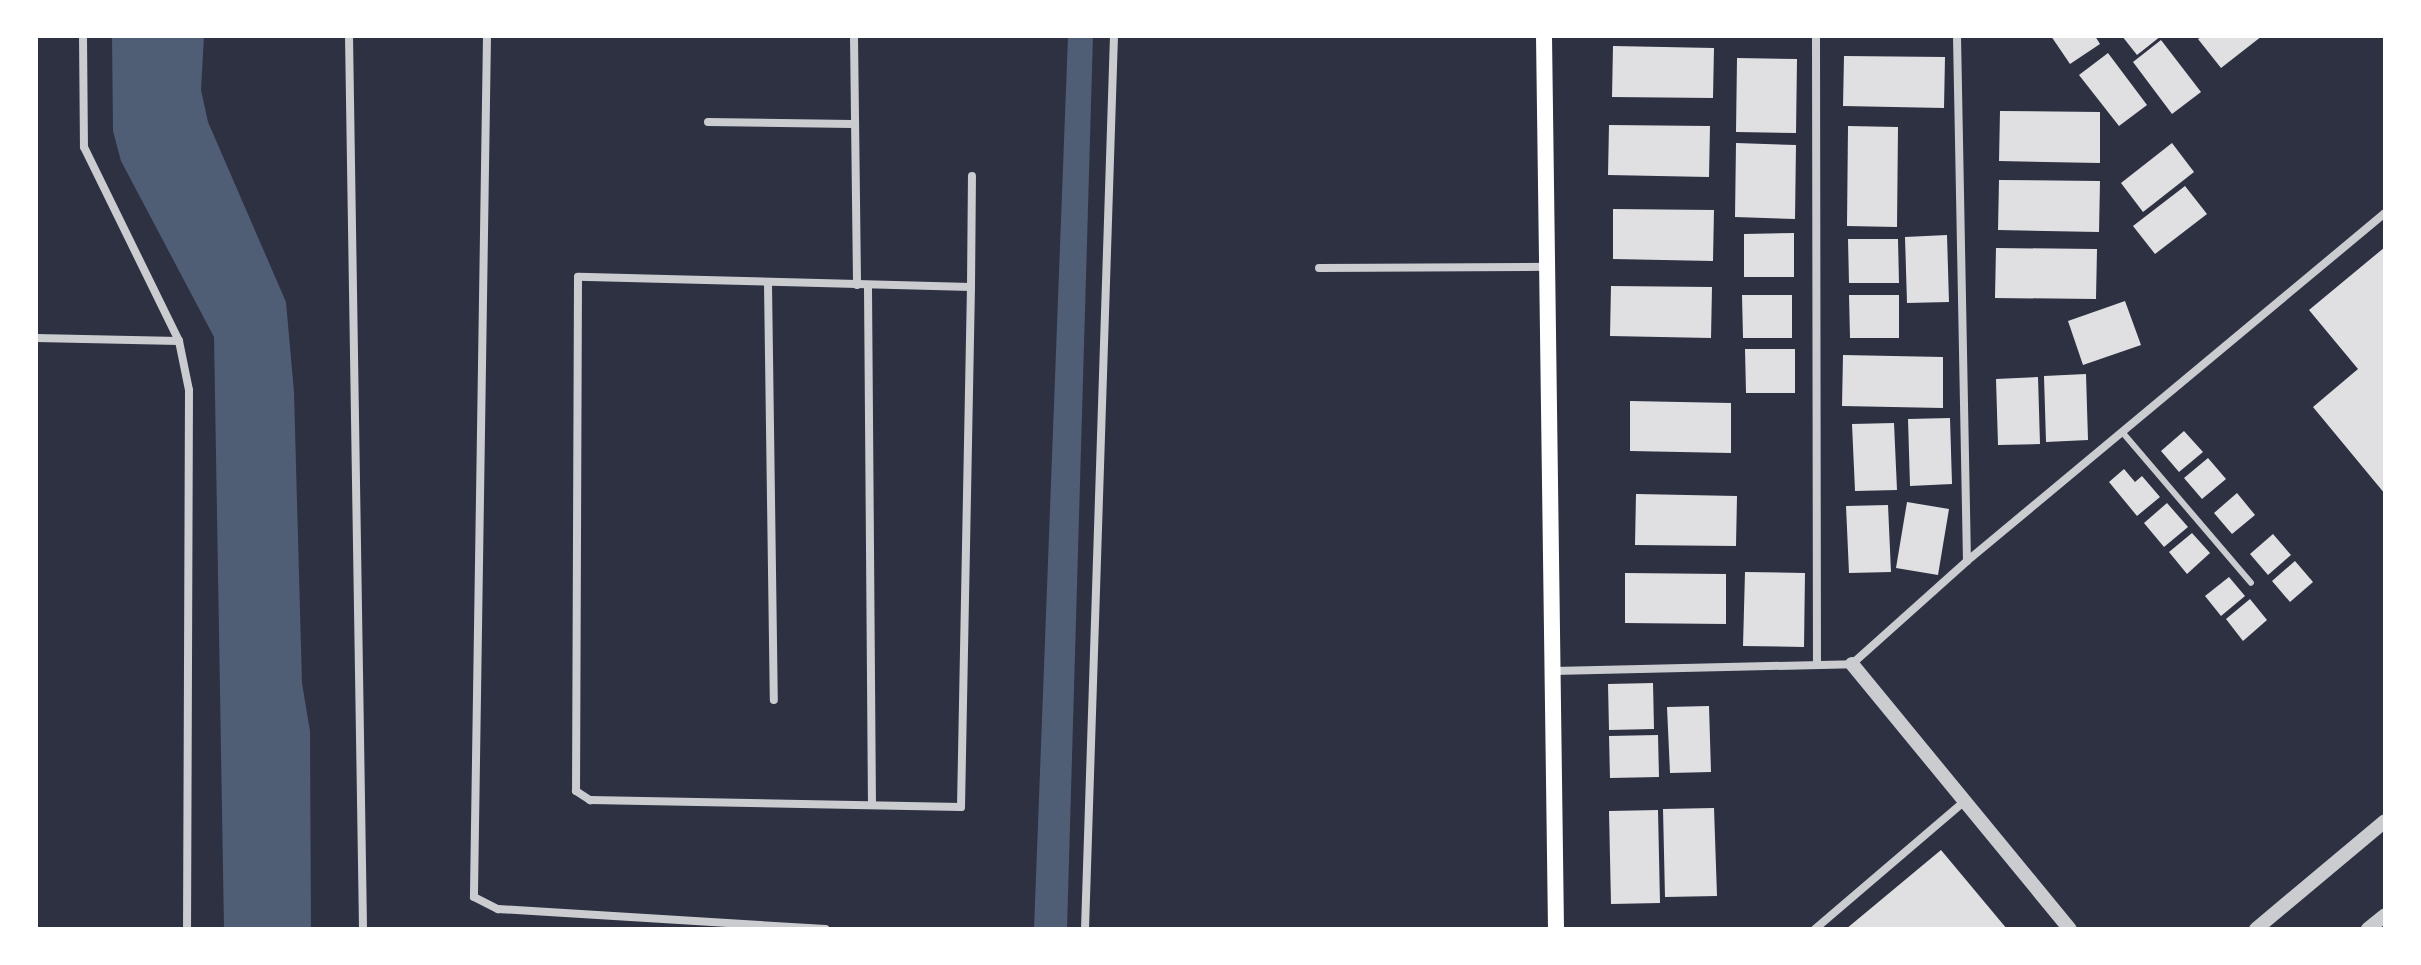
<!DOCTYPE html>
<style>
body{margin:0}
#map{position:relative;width:2421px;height:965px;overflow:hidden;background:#2d3142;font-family:Raleway,sans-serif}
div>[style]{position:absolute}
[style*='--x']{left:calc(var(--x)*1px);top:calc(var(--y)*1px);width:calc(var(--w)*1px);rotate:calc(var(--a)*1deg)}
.water>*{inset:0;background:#4f5d75}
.building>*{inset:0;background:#e0e0e3}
.service>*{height:6px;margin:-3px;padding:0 3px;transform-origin:3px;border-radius:3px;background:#caccd0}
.minor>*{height:8px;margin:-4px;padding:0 4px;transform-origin:4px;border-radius:4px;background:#caccd0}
.tertiary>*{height:14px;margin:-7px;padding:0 7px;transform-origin:7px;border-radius:7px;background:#caccd0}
.secondary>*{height:16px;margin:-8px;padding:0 8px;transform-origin:8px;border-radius:8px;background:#fff}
span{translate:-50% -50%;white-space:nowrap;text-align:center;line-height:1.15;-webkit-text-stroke:8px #fff;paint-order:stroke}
.frame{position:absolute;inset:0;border:38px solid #fff;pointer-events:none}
</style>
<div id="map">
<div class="water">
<div style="clip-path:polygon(112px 36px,204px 36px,201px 90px,208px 122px,286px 302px,294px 392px,302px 683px,310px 731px,311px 929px,224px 929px,214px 337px,121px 161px,113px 131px)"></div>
<div style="clip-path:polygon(1068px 36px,1093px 36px,1067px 929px,1034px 929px)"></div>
</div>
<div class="building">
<div style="clip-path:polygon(2051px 36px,2095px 36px,2100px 44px,2070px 64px)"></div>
<div style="clip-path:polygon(2122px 36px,2161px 36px,2137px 55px)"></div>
<div style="clip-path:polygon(2203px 36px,2262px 36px,2221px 68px,2198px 39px)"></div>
<div style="clip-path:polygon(2161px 40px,2201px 92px,2172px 114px,2133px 62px)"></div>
<div style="clip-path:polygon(1613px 46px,1714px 48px,1713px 98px,1612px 97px)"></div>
<div style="clip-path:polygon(2108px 53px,2147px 105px,2119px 126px,2079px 75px)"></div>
<div style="clip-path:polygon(1844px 56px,1945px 57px,1944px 108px,1843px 106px)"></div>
<div style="clip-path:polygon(1737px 58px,1797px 59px,1796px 133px,1736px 132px)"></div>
<div style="clip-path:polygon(2000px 111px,2100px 112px,2100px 163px,1999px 161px)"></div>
<div style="clip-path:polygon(1609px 125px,1710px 126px,1709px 177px,1608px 175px)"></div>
<div style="clip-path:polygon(1848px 126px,1898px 127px,1897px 227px,1847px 226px)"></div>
<div style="clip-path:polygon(1736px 143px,1796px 145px,1795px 219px,1735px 217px)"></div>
<div style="clip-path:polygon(2172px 143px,2194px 172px,2143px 212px,2121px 183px)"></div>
<div style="clip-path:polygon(1999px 180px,2100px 181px,2099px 232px,1998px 230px)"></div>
<div style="clip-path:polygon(2185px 186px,2207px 214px,2155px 254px,2133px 226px)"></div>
<div style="clip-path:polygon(1613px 209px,1714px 210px,1713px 261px,1613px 259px)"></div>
<div style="clip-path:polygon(1794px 233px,1794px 277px,1744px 277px,1744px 234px)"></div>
<div style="clip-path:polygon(1947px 235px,1949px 302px,1907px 303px,1905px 237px)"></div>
<div style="clip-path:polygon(1848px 239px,1898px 239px,1899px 283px,1849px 283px)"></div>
<div style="clip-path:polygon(2385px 247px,2385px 494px,2313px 407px,2358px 369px,2309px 310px)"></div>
<div style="clip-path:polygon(1996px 248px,2097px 249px,2096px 299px,1995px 298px)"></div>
<div style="clip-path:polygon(1611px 286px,1712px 287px,1711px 338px,1610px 336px)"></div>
<div style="clip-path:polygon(1742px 295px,1792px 295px,1792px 338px,1743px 338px)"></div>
<div style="clip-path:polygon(1849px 295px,1899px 295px,1899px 338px,1850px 338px)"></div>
<div style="clip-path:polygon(2125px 301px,2141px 345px,2083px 365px,2068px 321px)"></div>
<div style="clip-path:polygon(1745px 349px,1795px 349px,1795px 393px,1746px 393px)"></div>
<div style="clip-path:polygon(1843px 355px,1943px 357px,1943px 408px,1842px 406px)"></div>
<div style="clip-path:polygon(2086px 374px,2088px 440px,2046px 442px,2044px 376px)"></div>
<div style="clip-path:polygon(2038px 377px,2040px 444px,1998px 445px,1996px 379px)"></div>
<div style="clip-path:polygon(1630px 401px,1731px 403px,1731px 453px,1630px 451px)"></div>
<div style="clip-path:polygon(1950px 418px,1952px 484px,1910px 486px,1908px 419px)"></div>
<div style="clip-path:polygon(1894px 423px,1897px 490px,1855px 491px,1852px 424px)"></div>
<div style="clip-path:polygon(2184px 431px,2203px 452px,2179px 472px,2161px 451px)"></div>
<div style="clip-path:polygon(2208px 458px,2226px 479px,2202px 499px,2184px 478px)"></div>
<div style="clip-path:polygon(2124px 469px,2135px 482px,2142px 476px,2160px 497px,2137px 516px,2109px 482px)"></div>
<div style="clip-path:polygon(2237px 493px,2255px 515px,2232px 534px,2214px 513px)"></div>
<div style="clip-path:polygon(1636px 494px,1737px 496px,1736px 546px,1635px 545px)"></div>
<div style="clip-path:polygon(1907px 502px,1949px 509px,1938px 575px,1896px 568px)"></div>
<div style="clip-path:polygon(2167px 503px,2188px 527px,2164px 547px,2144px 523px)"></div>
<div style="clip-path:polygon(1888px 505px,1891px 572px,1849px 573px,1846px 506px)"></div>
<div style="clip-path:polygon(2192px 533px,2210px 553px,2187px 574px,2169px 552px)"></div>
<div style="clip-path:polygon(2273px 534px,2291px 555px,2268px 575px,2250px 554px)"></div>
<div style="clip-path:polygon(2295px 561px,2313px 582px,2290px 602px,2272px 581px)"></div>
<div style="clip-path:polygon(1745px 572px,1805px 573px,1804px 647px,1743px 646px)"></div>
<div style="clip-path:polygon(1625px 573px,1726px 574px,1726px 624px,1625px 623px)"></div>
<div style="clip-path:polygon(2229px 577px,2245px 596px,2221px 616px,2205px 596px)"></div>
<div style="clip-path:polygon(2250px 599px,2267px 620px,2243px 641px,2226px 619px)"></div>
<div style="clip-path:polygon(1653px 683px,1654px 729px,1609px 730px,1608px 684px)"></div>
<div style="clip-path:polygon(1709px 706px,1711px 772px,1670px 773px,1667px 707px)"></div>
<div style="clip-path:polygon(1658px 735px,1659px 777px,1610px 778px,1609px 736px)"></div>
<div style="clip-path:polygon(1714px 808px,1717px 896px,1665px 897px,1663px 809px)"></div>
<div style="clip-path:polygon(1658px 810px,1660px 903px,1611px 904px,1609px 811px)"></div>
<div style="clip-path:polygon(1941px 850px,2007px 929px,1846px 929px)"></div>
</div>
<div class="service">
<div style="--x:2123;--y:433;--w:197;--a:49.5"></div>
</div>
<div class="minor">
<div style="--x:83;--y:36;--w:111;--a:89.5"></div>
<div style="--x:84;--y:147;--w:216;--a:63.9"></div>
<div style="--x:179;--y:341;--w:50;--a:78.5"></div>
<div style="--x:189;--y:390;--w:539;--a:90.21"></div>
<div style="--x:349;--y:36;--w:893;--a:89.1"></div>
<div style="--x:487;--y:36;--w:861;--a:90.87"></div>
<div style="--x:474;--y:897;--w:27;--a:27"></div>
<div style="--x:498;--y:909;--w:328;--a:3.5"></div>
<div style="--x:854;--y:36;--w:249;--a:89.3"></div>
<div style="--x:1816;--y:36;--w:628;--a:89.91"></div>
<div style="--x:1957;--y:36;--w:525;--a:88.91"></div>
<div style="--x:708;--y:122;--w:145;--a:0.8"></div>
<div style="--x:1319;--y:268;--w:228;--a:-0.3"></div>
<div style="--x:768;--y:284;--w:416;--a:89.2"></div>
<div style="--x:971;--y:287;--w:393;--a:-178.5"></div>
<div style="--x:578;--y:277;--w:514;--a:90.22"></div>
<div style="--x:576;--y:791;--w:17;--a:33"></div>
<div style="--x:590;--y:800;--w:371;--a:1.1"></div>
<div style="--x:961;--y:807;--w:520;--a:-88.9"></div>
<div style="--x:971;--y:287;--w:111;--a:-89.5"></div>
<div style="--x:868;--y:288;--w:517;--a:89.56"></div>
<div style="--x:36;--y:338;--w:143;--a:1.2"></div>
<div style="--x:1554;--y:671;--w:298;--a:-1.3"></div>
<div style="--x:1852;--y:664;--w:154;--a:-41.8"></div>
<div style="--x:1967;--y:561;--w:544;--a:-39.78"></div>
<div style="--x:1085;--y:929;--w:893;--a:-88.14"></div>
<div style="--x:1815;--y:929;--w:197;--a:-40.5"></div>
</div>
<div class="tertiary">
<div style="--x:1852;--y:664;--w:343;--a:50.6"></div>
<div style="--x:2256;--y:929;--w:168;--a:-39.9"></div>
<div style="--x:2368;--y:929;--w:22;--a:-39"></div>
</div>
<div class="secondary">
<div style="--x:1544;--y:36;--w:893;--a:89.23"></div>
</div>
<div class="frame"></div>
</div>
